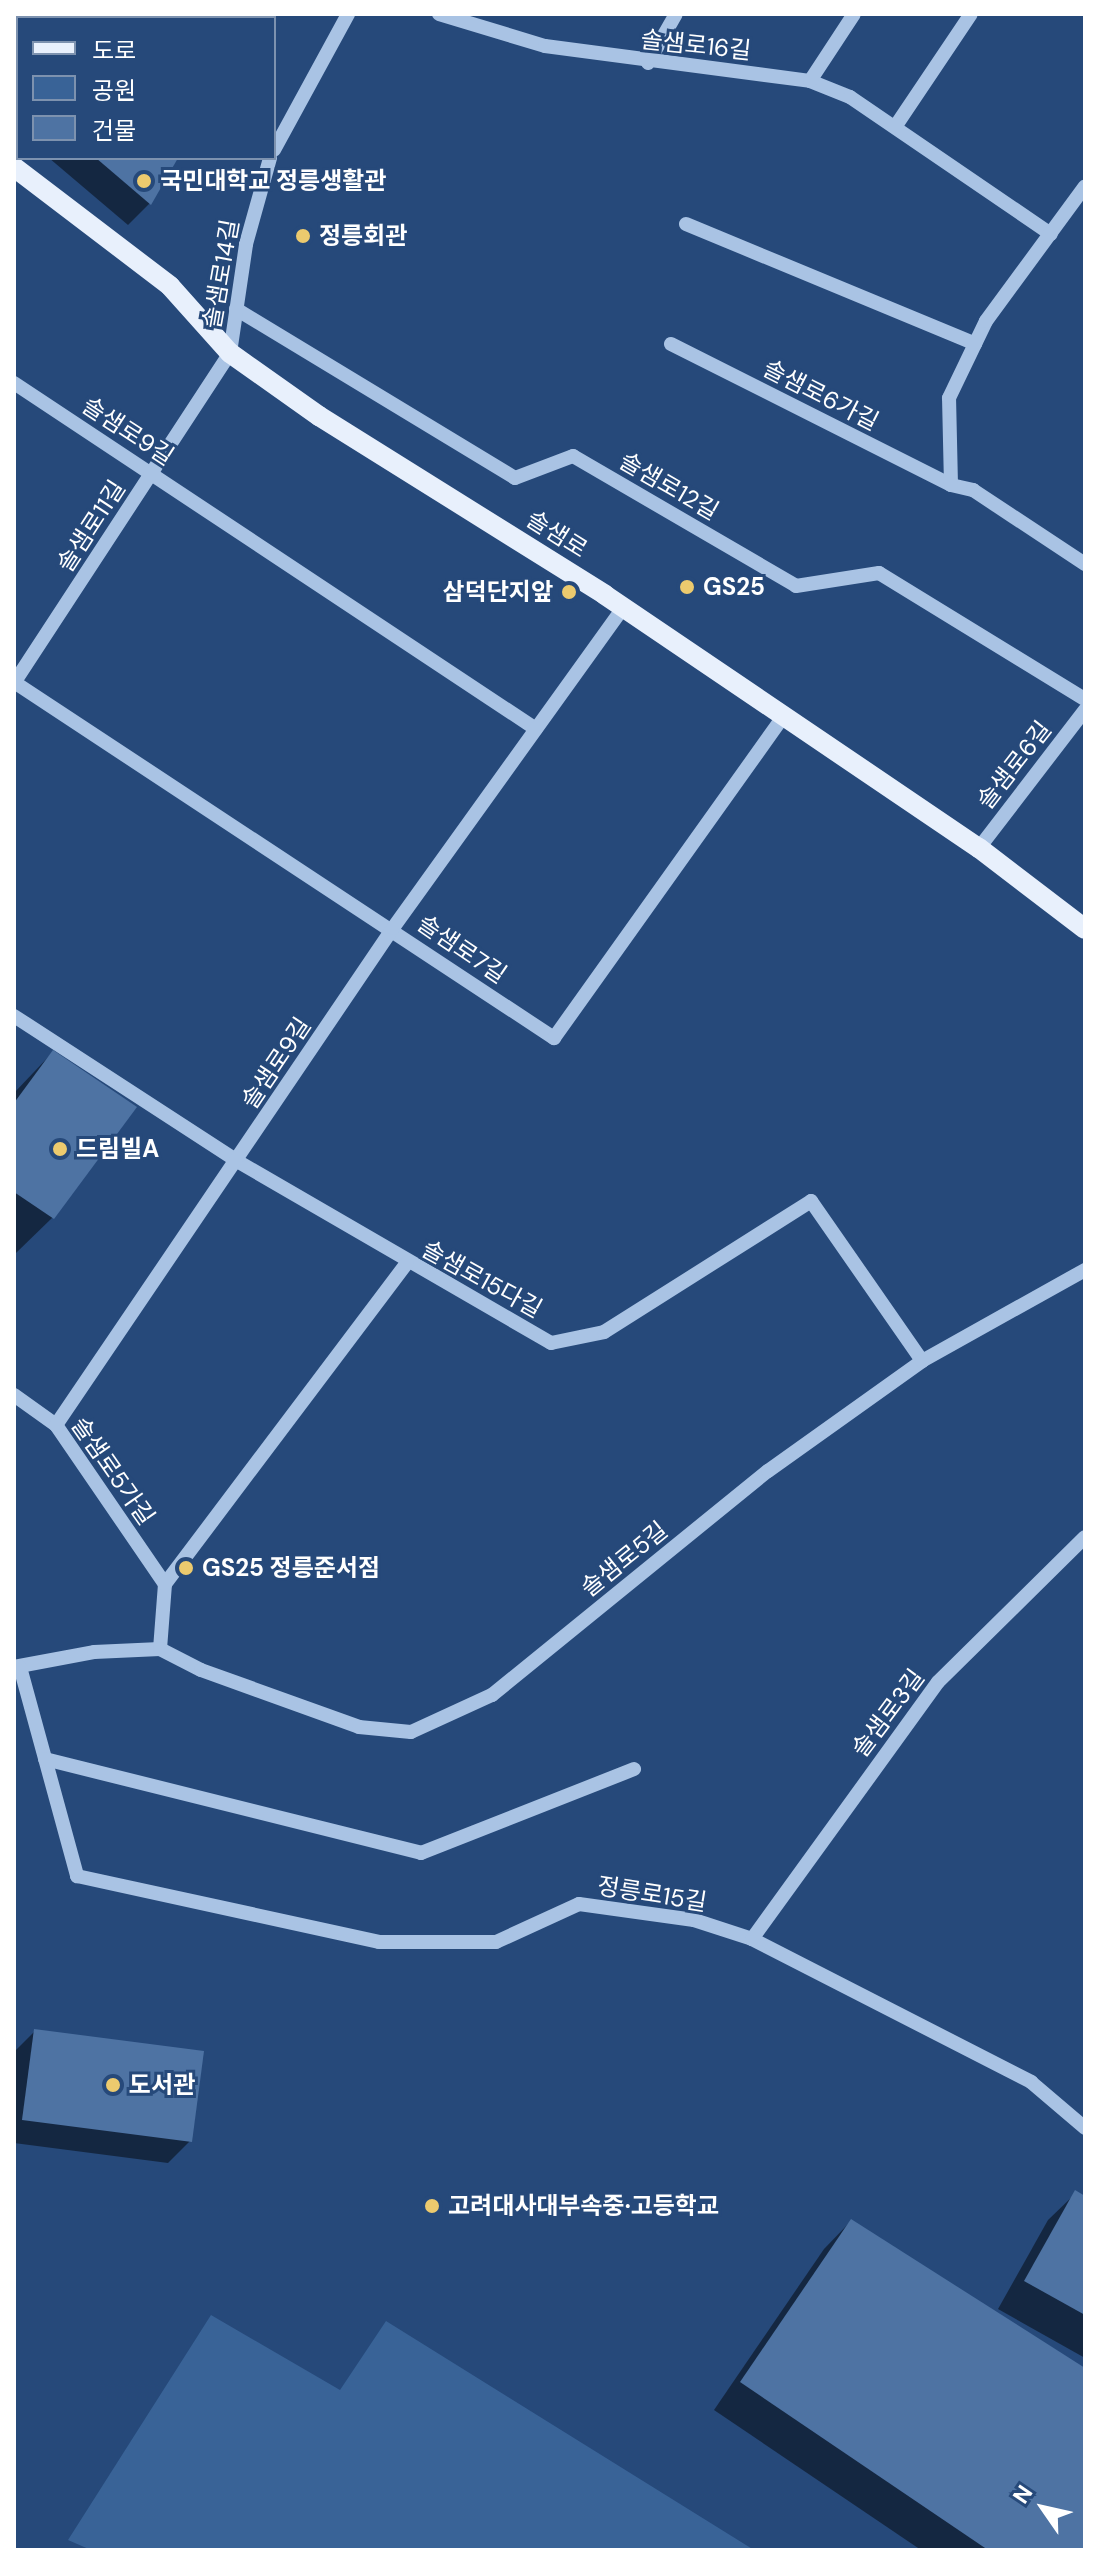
<!DOCTYPE html>
<meta charset="utf-8">
<style>
body{margin:0}
#map{position:relative;width:1099px;height:2564px;overflow:hidden;background:#26497a;font-family:"DM Sans","Noto Sans KR",sans-serif}
div>[style]{position:absolute}
[style*='--x']{left:calc(var(--x)*1px);top:calc(var(--y)*1px);width:calc(var(--w)*1px);rotate:calc(var(--a)*1deg)}
.green>*{inset:0;background:#396397}
.shadow>*{inset:0;background:#0007}
.building>*{inset:0;background:#4e73a3}
.minor>*{height:14px;margin:-7px;padding:0 7px;transform-origin:7px;border-radius:7px;background:#a9c3e4}
.major>*{height:20px;margin:-10px;padding:0 10px;transform-origin:10px;border-radius:10px;background:#e8f0fc}
.dots>*{width:22px;height:22px;translate:-50% -50%;box-sizing:border-box;border:4px solid #26497a;border-radius:50%}
span{translate:-50% -50%;white-space:nowrap;text-align:center;line-height:1.15;-webkit-text-stroke:6px #26497a;paint-order:stroke}
.street-label{font-size:24px;color:#fff}
.poi-label{font-size:24px;color:#fff;font-weight:700}
.left{translate:0 -50%;text-align:left}
.right{translate:-100% -50%;text-align:right}
.frame{position:absolute;inset:0;border:16px solid #fff;pointer-events:none}
.legend{position:absolute;left:16px;top:16px;width:260px;height:144px;box-sizing:border-box;background:#26497a;border:2px solid #7d92af;margin:0;padding:10px 14px;list-style:none;font-size:24px;color:#fff}
.legend li{display:flex;align-items:center;gap:16px;height:40px}
.legend b{width:40px;border:2px solid #7d92af}
.north{position:absolute;left:1003px;top:2468px;width:80px;height:80px;-webkit-text-stroke:6px #26497a;paint-order:stroke;rotate:304deg;font-size:22px;font-weight:700;line-height:32px;text-align:center;color:#fff}
.north::after{content:'';display:block;margin:auto;width:28px;height:36px;background:#fff;clip-path:polygon(50% 0,100% 100%,50% 72%,0 100%)}
</style>
<div id="map">
<div class="green">
<div style="clip-path:polygon(211px 2315px,340px 2390px,386px 2321px,754px 2550px,91px 2550px,68px 2540px)"></div>
</div>
<div class="shadow">
<div style="clip-path:polygon(14px 14px,257px 14px,18px 18px,18px 132px)"></div>
<div style="clip-path:polygon(49px 158px,176px 158px,150px 203px,128px 225px)"></div>
<div style="clip-path:polygon(53px 1052px,134px 1107px,52px 1218px,16px 1253px,14px 1093px)"></div>
<div style="clip-path:polygon(35px 2031px,190px 2141px,168px 2163px,14px 2143px,14px 2052px)"></div>
<div style="clip-path:polygon(1076px 2193px,1085px 2198px,1085px 2358px,998px 2309px,1048px 2220px)"></div>
<div style="clip-path:polygon(851px 2221px,1085px 2370px,1085px 2550px,921px 2550px,714px 2410px,824px 2249px)"></div>
</div>
<div class="building">
<div style="clip-path:polygon(14px 14px,260px 14px,18px 18px,18px 93px)"></div>
<div style="clip-path:polygon(96px 158px,178px 158px,151px 205px)"></div>
<div style="clip-path:polygon(53px 1050px,137px 1107px,54px 1219px,14px 1192px,14px 1103px)"></div>
<div style="clip-path:polygon(34px 2029px,204px 2051px,192px 2142px,22px 2120px)"></div>
<div style="clip-path:polygon(1075px 2190px,1085px 2196px,1085px 2315px,1024px 2281px)"></div>
<div style="clip-path:polygon(851px 2219px,1085px 2368px,1085px 2550px,988px 2550px,740px 2382px)"></div>
</div>
<div class="minor">
<div style="--x:439;--y:14;--w:111;--a:16.8"></div>
<div style="--x:545;--y:46;--w:267;--a:7.5"></div>
<div style="--x:810;--y:81;--w:43;--a:21.8"></div>
<div style="--x:850;--y:97;--w:243;--a:34.3"></div>
<div style="--x:648;--y:63;--w:56;--a:-60.3"></div>
<div style="--x:810;--y:81;--w:80;--a:-56.7"></div>
<div style="--x:895;--y:127;--w:136;--a:-56.1"></div>
<div style="--x:274;--y:150;--w:155;--a:-61.4"></div>
<div style="--x:686;--y:224;--w:313;--a:22.5"></div>
<div style="--x:236;--y:309;--w:326;--a:31.2"></div>
<div style="--x:515;--y:478;--w:62;--a:-20.8"></div>
<div style="--x:573;--y:456;--w:258;--a:30.2"></div>
<div style="--x:796;--y:586;--w:84;--a:-8.9"></div>
<div style="--x:879;--y:573;--w:241;--a:31.5"></div>
<div style="--x:671;--y:344;--w:313;--a:26.7"></div>
<div style="--x:951;--y:485;--w:23;--a:13"></div>
<div style="--x:973;--y:490;--w:134;--a:33.5"></div>
<div style="--x:14;--y:383;--w:626;--a:33.54"></div>
<div style="--x:951;--y:485;--w:87;--a:-91.3"></div>
<div style="--x:949;--y:398;--w:85;--a:-64.3"></div>
<div style="--x:986;--y:321;--w:167;--a:-53.7"></div>
<div style="--x:14;--y:682;--w:647;--a:33.4"></div>
<div style="--x:554;--y:1038;--w:393;--a:-54.5"></div>
<div style="--x:14;--y:683;--w:394;--a:-56.8"></div>
<div style="--x:230;--y:353;--w:110;--a:-81.6"></div>
<div style="--x:246;--y:244;--w:89;--a:-74.4"></div>
<div style="--x:979;--y:848;--w:174;--a:-52.5"></div>
<div style="--x:14;--y:1016;--w:266;--a:33"></div>
<div style="--x:237;--y:1161;--w:363;--a:30.1"></div>
<div style="--x:551;--y:1343;--w:54;--a:-11.7"></div>
<div style="--x:604;--y:1332;--w:245;--a:-32.3"></div>
<div style="--x:811;--y:1201;--w:195;--a:55.2"></div>
<div style="--x:14;--y:1395;--w:52;--a:35.5"></div>
<div style="--x:56;--y:1425;--w:193;--a:55.6"></div>
<div style="--x:56;--y:1425;--w:600;--a:-55.86"></div>
<div style="--x:393;--y:928;--w:395;--a:-54.3"></div>
<div style="--x:160;--y:1649;--w:65;--a:-85.6"></div>
<div style="--x:165;--y:1584;--w:402;--a:-53"></div>
<div style="--x:14;--y:1667;--w:81;--a:-10.6"></div>
<div style="--x:94;--y:1652;--w:66;--a:-2.6"></div>
<div style="--x:160;--y:1649;--w:46;--a:27.1"></div>
<div style="--x:201;--y:1670;--w:168;--a:19.8"></div>
<div style="--x:359;--y:1727;--w:52;--a:5.5"></div>
<div style="--x:411;--y:1732;--w:89;--a:-24.6"></div>
<div style="--x:492;--y:1695;--w:355;--a:-39.1"></div>
<div style="--x:768;--y:1471;--w:189;--a:-35.5"></div>
<div style="--x:922;--y:1361;--w:187;--a:-29.2"></div>
<div style="--x:20;--y:1667;--w:217;--a:74.7"></div>
<div style="--x:77;--y:1876;--w:309;--a:12.3"></div>
<div style="--x:379;--y:1942;--w:117;--a:0"></div>
<div style="--x:496;--y:1942;--w:91;--a:-24.6"></div>
<div style="--x:579;--y:1904;--w:116;--a:7.9"></div>
<div style="--x:694;--y:1920;--w:61;--a:18.1"></div>
<div style="--x:752;--y:1939;--w:314;--a:27.1"></div>
<div style="--x:1031;--y:2082;--w:71;--a:40.4"></div>
<div style="--x:45;--y:1759;--w:388;--a:14"></div>
<div style="--x:421;--y:1853;--w:229;--a:-21.5"></div>
<div style="--x:752;--y:1939;--w:317;--a:-54.1"></div>
<div style="--x:938;--y:1682;--w:206;--a:-44.6"></div>
</div>
<div class="major">
<div style="--x:14;--y:167;--w:196;--a:37.3"></div>
<div style="--x:170;--y:286;--w:90;--a:48.2"></div>
<div style="--x:230;--y:353;--w:109;--a:35.3"></div>
<div style="--x:319;--y:416;--w:337;--a:32"></div>
<div style="--x:605;--y:595;--w:452;--a:34.1"></div>
<div style="--x:979;--y:848;--w:133;--a:37.4"></div>
</div>
<div class="dots">
<div style="left:144px;top:181px;background:#ecca6e"></div>
<div style="left:303px;top:236px;background:#ecca6e"></div>
<div style="left:687px;top:587px;background:#ecca6e"></div>
<div style="left:569px;top:592px;background:#ecca6e"></div>
<div style="left:60px;top:1149px;background:#ecca6e"></div>
<div style="left:186px;top:1568px;background:#ecca6e"></div>
<div style="left:113px;top:2085px;background:#ecca6e"></div>
<div style="left:432px;top:2206px;background:#ecca6e"></div>
</div>
<div class="street-label">
<span style="left:696px;top:45px;rotate:6deg">솔샘로16길</span>
<span style="left:221px;top:274px;rotate:-80deg">솔샘로14길</span>
<span style="left:821px;top:395px;rotate:27deg">솔샘로6가길</span>
<span style="left:128px;top:431px;rotate:33deg">솔샘로9길</span>
<span style="left:669px;top:486px;rotate:30deg">솔샘로12길</span>
<span style="left:91px;top:526px;rotate:-57deg">솔샘로11길</span>
<span style="left:557px;top:534px;rotate:32deg">솔샘로</span>
<span style="left:1014px;top:765px;rotate:-52deg">솔샘로6길</span>
<span style="left:462px;top:949px;rotate:34deg">솔샘로7길</span>
<span style="left:276px;top:1063px;rotate:-56deg">솔샘로9길</span>
<span style="left:482px;top:1279px;rotate:29deg">솔샘로15다길</span>
<span style="left:113px;top:1471px;rotate:55deg">솔샘로5가길</span>
<span style="left:624px;top:1559px;rotate:-39deg">솔샘로5길</span>
<span style="left:888px;top:1713px;rotate:-53deg">솔샘로3길</span>
<span style="left:652px;top:1894px;rotate:9deg">정릉로15길</span>
</div>
<div class="poi-label">
<span class="left" style="left:160px;top:181px">국민대학교 정릉생활관</span>
<span class="left" style="left:319px;top:236px">정릉회관</span>
<span class="left" style="left:703px;top:587px">GS25</span>
<span class="right" style="left:553px;top:592px">삼덕단지앞</span>
<span class="left" style="left:76px;top:1149px">드림빌A</span>
<span class="left" style="left:202px;top:1568px">GS25 정릉준서점</span>
<span class="left" style="left:129px;top:2085px">도서관</span>
<span class="left" style="left:448px;top:2206px">고려대사대부속중·고등학교</span>
</div>
<div class="frame"></div>
<ul class="legend">
<li><b style="height:10px;background:#e8f0fc"></b>도로</li>
<li><b style="height:22px;background:#396397"></b>공원</li>
<li><b style="height:22px;background:#4e73a3"></b>건물</li>
</ul>
<div class="north">N</div>
</div>
